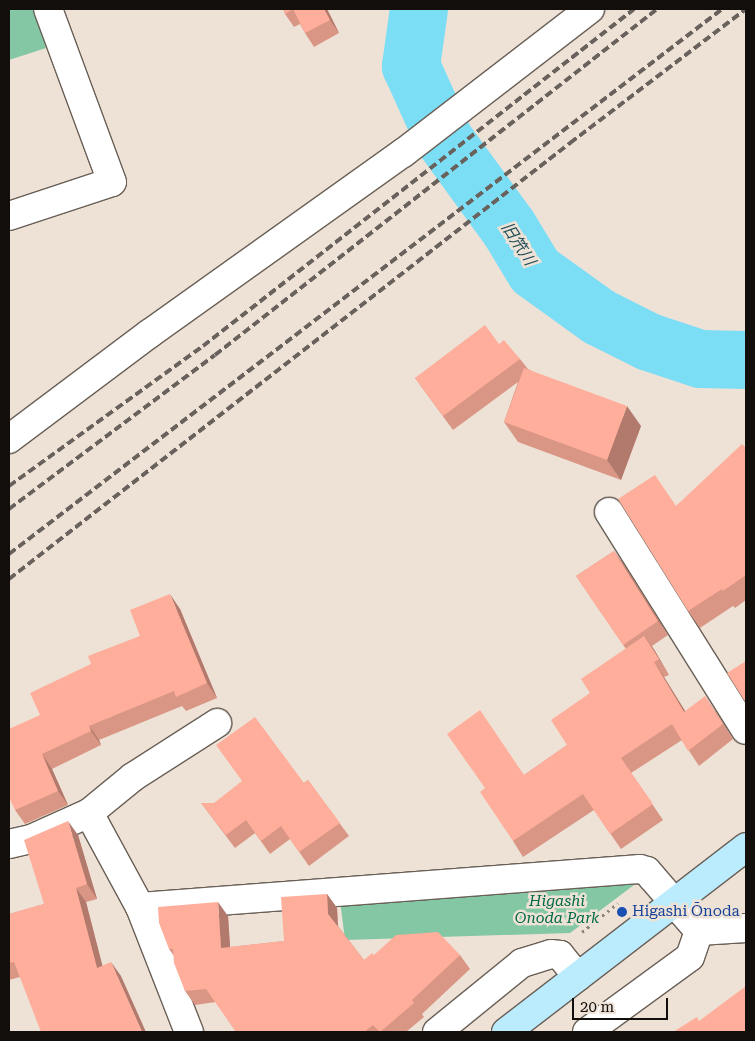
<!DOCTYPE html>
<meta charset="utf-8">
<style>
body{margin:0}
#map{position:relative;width:755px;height:1041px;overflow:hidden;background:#eee2d7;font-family:"Roboto Serif","Noto Sans JP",serif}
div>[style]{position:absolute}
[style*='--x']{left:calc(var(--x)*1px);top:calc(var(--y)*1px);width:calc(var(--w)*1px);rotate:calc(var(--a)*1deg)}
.green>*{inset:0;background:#83c7a4}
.river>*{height:58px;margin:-29px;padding:0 29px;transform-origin:29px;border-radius:29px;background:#7cdef5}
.path>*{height:3px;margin-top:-1.5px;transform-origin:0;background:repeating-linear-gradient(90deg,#8e857e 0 2.5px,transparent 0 6.5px)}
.roads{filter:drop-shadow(1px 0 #695f56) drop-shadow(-1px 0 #695f56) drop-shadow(0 1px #695f56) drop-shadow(0 -1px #695f56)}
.minor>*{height:28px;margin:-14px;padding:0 14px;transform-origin:14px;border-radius:14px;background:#fff}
.major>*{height:28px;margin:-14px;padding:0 14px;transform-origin:14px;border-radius:14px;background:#bbecfe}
.rail>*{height:4px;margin-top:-2px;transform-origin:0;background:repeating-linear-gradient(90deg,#69625c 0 8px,transparent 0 12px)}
.wall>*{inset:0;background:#da9685}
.shaded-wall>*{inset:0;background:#b27a6c}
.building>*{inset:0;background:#feae9b}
.dots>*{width:14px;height:14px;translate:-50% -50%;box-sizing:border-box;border:2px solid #eee2d7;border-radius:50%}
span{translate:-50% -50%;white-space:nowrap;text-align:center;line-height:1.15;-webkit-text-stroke:5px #eee2d7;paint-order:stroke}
.park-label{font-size:15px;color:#006945;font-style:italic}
.transit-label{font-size:15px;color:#164399}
.left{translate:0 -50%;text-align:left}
.water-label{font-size:16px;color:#1f4c56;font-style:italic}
.frame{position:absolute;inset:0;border:10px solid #120e0b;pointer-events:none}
.scale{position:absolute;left:572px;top:998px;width:96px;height:22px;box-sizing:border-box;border:2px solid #120e0b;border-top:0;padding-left:6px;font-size:15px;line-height:18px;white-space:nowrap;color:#120e0b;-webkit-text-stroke:4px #eee2d7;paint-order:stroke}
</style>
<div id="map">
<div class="green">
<div style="clip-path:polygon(9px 9px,34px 9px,46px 48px,9px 60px)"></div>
<div style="clip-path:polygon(630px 881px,634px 885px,570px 933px,345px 940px,340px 900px)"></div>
</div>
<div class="river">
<div style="--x:419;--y:9;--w:58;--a:98"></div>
<div style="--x:411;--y:66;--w:80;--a:65.7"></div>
<div style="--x:444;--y:139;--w:110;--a:53.9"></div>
<div style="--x:509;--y:228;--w:50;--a:58.8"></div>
<div style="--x:535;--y:271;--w:79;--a:35.7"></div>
<div style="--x:599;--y:317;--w:56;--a:26.6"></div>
<div style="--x:649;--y:342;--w:54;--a:18.4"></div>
<div style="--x:700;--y:359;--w:46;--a:1.2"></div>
</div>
<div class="path">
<div style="--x:582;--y:932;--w:46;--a:-38.9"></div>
</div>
<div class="roads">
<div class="minor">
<div style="--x:9;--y:216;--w:108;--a:-18.3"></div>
<div style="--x:112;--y:182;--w:184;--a:-110.3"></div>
<div style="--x:9;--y:439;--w:175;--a:-36.9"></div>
<div style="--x:149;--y:334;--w:312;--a:-35.5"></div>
<div style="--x:403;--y:153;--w:236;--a:-37.6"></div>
<div style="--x:609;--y:512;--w:257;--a:57.9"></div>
<div style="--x:9;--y:844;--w:23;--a:-13"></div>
<div style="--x:31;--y:839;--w:64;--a:-24.1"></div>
<div style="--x:140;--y:907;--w:107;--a:-118.5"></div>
<div style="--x:89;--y:813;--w:57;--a:-39.3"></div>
<div style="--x:133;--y:777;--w:100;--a:-32.7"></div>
<div style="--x:189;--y:1032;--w:134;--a:-111.4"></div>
<div style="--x:140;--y:907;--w:501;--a:-4.35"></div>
<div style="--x:640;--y:869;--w:7;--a:16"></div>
<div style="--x:647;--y:871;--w:8;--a:50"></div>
<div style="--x:652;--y:877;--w:72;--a:49"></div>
<div style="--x:699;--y:931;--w:47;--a:-3.7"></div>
<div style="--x:437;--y:1032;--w:109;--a:-39.1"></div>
<div style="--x:522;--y:963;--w:30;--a:-17"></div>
<div style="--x:551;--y:954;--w:9;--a:6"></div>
<div style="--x:560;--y:955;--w:28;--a:51"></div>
<div style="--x:587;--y:1032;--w:127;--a:-36.1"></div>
<div style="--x:690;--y:957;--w:28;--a:-71"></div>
</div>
<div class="major">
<div style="--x:506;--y:1032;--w:303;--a:-37.6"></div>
</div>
</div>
<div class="rail">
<div style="--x:9;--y:486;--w:239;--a:-35.8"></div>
<div style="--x:203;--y:346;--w:547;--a:-38.02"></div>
<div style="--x:9;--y:509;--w:257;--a:-36.8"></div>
<div style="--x:215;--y:355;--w:561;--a:-38.05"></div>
<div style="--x:9;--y:554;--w:897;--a:-37.39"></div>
<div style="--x:9;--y:579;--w:711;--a:-37.85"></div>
<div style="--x:570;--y:143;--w:221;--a:-37.3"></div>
</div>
<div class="wall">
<div style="clip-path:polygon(283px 9px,327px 9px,339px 33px,314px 47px,305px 33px,300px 24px,294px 27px,285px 14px)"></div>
<div style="clip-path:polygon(499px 344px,520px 359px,528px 369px,641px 426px,621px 480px,518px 442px,504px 422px,518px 382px,453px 430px,415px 378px)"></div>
<div style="clip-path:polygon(746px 448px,746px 600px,735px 608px,733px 606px,700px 628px,688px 611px,676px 506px)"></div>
<div style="clip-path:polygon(614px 551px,624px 565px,668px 635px,652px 646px,669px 675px,664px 677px,685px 711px,716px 712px,733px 739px,699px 766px,682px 740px,631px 773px,663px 820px,621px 849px,594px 810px,523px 857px,513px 841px,524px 775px,567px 745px,590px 693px,626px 649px,576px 576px)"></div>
<div style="clip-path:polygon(180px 609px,217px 698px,186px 711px,182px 706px,99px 740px,101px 745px,52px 769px,68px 805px,25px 824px,15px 810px,40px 715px,91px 664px,140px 636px)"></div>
<div style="clip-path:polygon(308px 780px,349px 836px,309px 866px,290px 839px,270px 854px,255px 833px,235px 848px,201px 803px,214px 803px,304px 783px)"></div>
<div style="clip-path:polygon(78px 835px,97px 899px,86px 902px,102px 966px,121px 976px,20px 977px,9px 980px,9px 914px,44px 904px)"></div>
<div style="clip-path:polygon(327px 894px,337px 908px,338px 926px,364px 960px,374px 955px,460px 955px,470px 969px,422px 1014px,424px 1017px,406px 1032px,236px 1032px,216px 1002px,195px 1005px,185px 991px,174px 956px,169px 949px,228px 916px,230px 947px,284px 941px)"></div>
</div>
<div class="shaded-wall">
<div style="clip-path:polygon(324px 9px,327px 9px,339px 33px,330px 20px)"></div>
<div style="clip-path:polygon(627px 406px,641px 426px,621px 480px,607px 460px)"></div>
<div style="clip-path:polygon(614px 551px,624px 565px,668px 635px,658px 621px)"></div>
<div style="clip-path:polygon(170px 594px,180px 609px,217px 698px,207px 683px)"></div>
<div style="clip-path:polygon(644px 636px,655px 651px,669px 675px,659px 659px)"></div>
<div style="clip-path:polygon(654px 662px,664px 677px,695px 727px,684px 712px)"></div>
<div style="clip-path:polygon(705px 696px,716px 712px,733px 739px,723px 724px)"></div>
<div style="clip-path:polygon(89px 726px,99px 740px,101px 745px,91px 731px)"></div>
<div style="clip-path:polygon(42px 754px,52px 769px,68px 805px,58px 791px)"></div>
<div style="clip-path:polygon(68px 821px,78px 835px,97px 899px,87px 884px)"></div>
<div style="clip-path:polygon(76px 888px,86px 902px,107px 983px,97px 968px)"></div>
<div style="clip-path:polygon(327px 894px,337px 908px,338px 928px,328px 914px)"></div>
<div style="clip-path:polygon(218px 902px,228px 916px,231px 961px,221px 948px)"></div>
<div style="clip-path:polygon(111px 962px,121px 976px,146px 1032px,142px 1032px)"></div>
</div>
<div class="building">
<div style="clip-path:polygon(283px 9px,324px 9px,330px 20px,305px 33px,293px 9px,285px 14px)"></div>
<div style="clip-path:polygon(485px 325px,499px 344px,504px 340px,520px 359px,443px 416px,415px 378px)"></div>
<div style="clip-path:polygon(524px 368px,627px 406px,607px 460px,504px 422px)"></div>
<div style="clip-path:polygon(742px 444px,746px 448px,746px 575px,723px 591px,722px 589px,688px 611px,618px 499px,655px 475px,676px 506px)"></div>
<div style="clip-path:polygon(614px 551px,658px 621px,623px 645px,576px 576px)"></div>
<div style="clip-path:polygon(170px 594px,207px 683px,176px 697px,174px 691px,89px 726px,91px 731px,42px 754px,58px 791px,15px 810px,9px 797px,9px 729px,40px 715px,30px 693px,91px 664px,88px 656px,140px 636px,130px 610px)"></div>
<div style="clip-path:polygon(644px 636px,659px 659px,654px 662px,684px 712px,705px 696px,723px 724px,688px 751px,672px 724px,621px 758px,653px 804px,610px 834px,583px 794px,513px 841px,480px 792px,485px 788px,447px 734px,480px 710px,524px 775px,567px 745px,551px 720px,590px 693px,581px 679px)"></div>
<div style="clip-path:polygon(746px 661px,746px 703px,727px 673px)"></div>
<div style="clip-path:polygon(255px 717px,304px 783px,308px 780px,340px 823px,299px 852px,281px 826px,261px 841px,246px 820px,226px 835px,201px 803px,214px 803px,242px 781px,216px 745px)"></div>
<div style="clip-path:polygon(68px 821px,87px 884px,76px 888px,97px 968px,111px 962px,142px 1032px,41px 1032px,14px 962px,9px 963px,9px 914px,44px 904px,24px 840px)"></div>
<div style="clip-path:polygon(327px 894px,328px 914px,364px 960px,372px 953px,374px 955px,396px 935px,438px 932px,460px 955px,412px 1000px,414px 1003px,380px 1032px,373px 1025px,364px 1032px,236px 1032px,206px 989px,185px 991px,174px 963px,173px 949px,169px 949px,159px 923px,158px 907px,218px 902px,221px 948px,284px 941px,281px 897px)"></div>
<div style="clip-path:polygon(746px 986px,746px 1032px,673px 1032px,697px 1017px,699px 1021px)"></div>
</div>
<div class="dots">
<div style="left:622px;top:912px;background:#1a4fb4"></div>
</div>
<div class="park-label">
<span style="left:557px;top:910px">Higashi<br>Onoda Park</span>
</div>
<div class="transit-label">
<span class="left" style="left:632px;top:912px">Higashi Ōnoda</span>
</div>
<div class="water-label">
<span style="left:518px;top:244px;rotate:57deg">旧笊川</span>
</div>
<div class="frame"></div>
<div class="scale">20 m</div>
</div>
